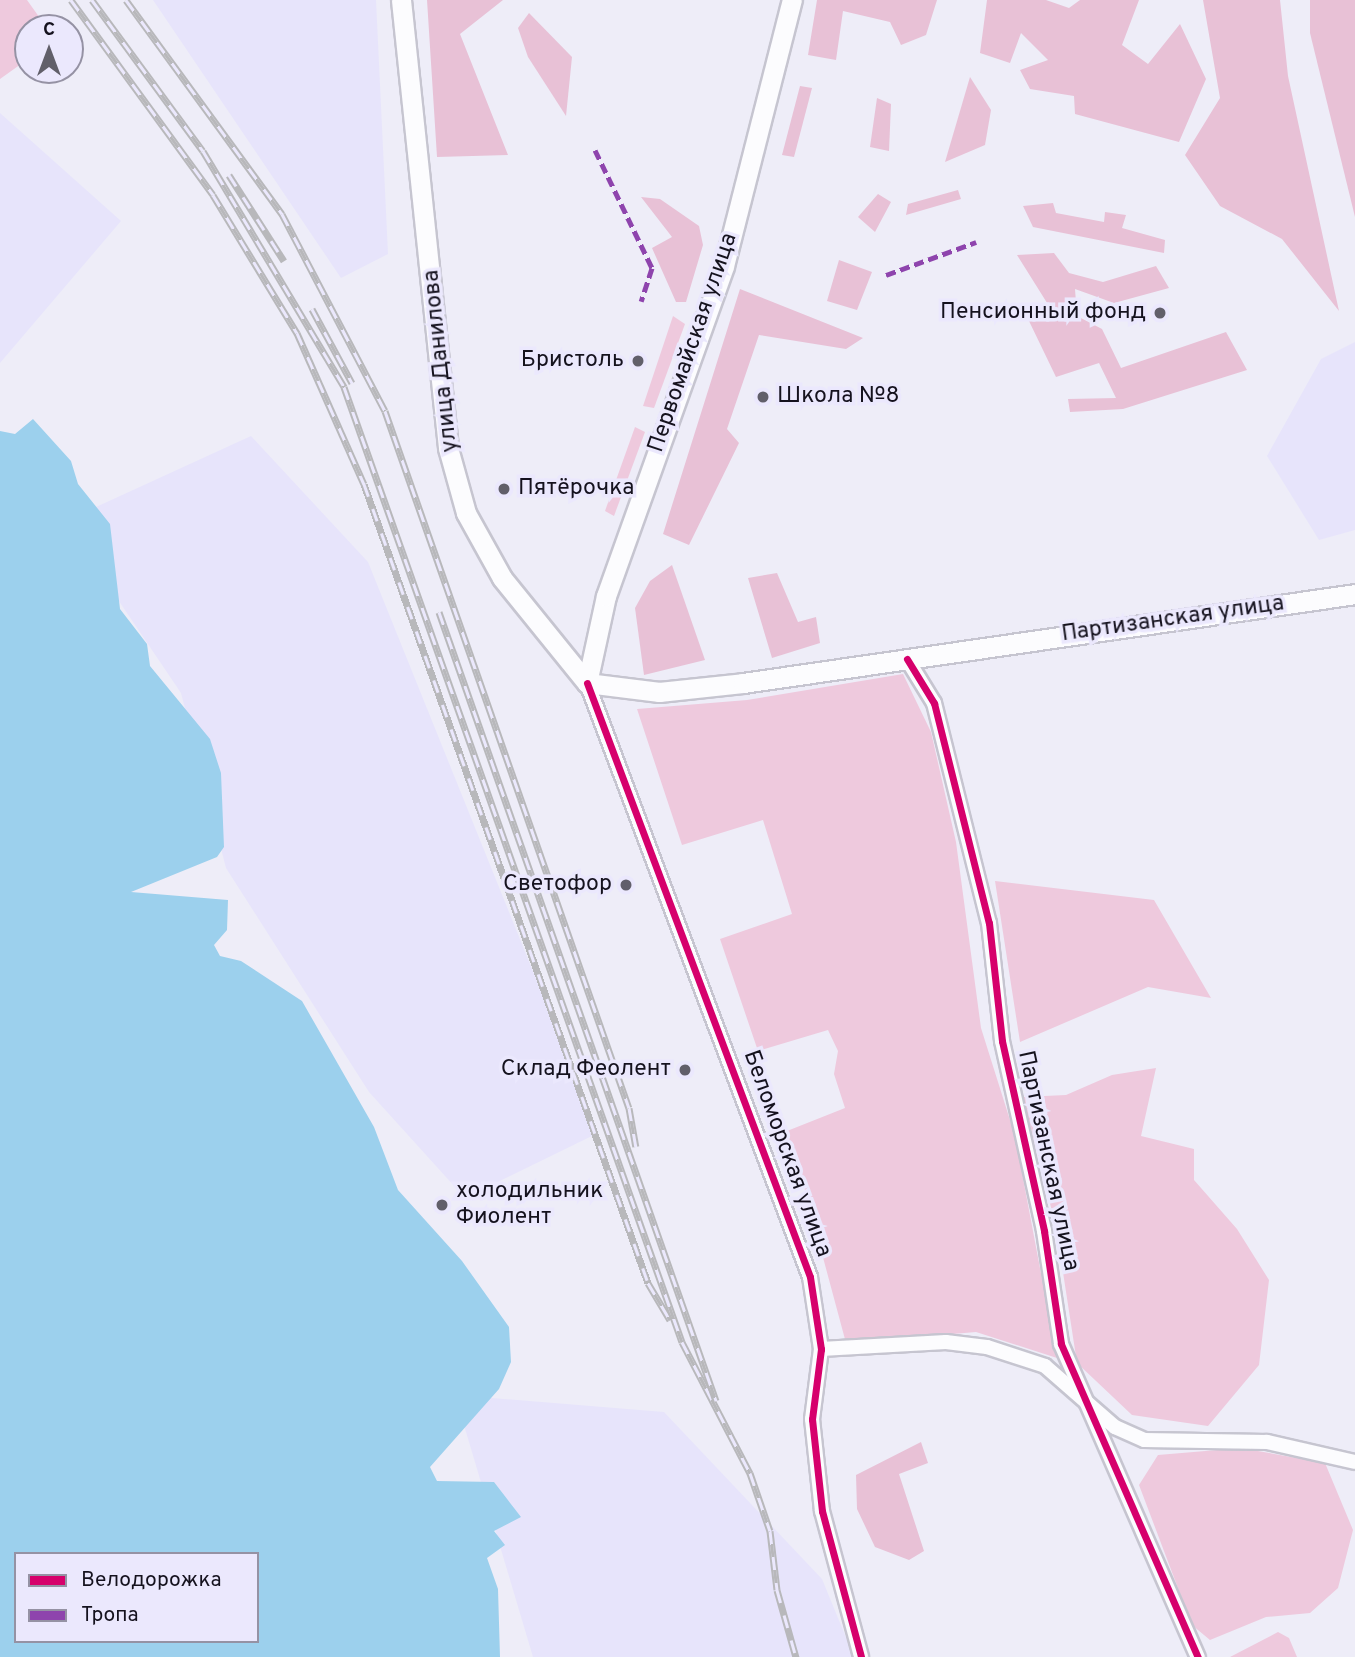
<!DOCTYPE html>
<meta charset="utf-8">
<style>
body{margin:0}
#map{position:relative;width:1355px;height:1657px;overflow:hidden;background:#eeedf8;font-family:Overpass,sans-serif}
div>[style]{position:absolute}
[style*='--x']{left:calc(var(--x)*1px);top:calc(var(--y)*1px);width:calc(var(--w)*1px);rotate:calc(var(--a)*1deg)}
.built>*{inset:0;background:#e7e4fb}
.green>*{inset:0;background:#eec9dd}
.forest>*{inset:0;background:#e8c1d6}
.water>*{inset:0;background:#9cd0ed}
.roads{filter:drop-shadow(2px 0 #c6c5d0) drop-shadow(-2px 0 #c6c5d0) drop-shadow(0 2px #c6c5d0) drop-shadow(0 -2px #c6c5d0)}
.minor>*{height:14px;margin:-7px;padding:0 7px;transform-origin:7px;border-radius:7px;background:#fcfcfe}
.secondary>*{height:19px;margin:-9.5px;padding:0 9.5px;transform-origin:9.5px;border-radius:9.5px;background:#fcfcfe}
.rail>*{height:7px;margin-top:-3.5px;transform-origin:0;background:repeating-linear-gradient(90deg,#ebe8fd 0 13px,#b8b8bb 0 26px);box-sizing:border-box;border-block:2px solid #b8b8bb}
.quiet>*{height:5px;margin-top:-2.5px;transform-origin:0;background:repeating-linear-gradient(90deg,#8e44ad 0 10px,transparent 0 15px)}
.cycleway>*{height:7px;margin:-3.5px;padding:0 3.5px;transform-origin:3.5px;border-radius:3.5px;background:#d6006c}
.dots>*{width:19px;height:19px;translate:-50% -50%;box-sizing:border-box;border:4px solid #ebe8fd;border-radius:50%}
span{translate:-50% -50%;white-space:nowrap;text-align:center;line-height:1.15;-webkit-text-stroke:7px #ebe8fd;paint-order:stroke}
.poi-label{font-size:23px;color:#15121e}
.right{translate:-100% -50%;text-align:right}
.left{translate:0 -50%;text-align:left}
.street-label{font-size:23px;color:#15121e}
.legend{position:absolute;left:14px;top:1552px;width:245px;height:91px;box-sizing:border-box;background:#ebe8fd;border:2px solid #9592a4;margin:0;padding:9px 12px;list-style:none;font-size:21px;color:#15121e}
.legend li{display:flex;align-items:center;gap:14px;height:35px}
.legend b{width:35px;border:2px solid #9592a4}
.north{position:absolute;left:14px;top:14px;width:70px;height:70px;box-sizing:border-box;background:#ebe8fd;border:2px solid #9592a4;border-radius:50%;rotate:0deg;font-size:19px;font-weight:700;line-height:28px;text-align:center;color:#15121e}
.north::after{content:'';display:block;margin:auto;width:24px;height:32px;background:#615f6a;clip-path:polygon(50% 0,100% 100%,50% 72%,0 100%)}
</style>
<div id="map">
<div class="built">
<div style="clip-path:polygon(153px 0,376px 0,388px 254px,341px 278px)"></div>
<div style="clip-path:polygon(0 113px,121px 221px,0 363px)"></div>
<div style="clip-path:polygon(1355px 342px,1355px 530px,1319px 540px,1267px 456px,1321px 359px)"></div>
<div style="clip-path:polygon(251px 436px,368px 562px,598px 1133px,465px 1198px,369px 1092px,226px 868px,181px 693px,102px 576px,96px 507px)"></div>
<div style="clip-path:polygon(455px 1395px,664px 1412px,822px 1579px,854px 1657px,533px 1657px)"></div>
</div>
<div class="green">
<div style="clip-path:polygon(0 0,27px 0,47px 28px,28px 28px,28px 59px,0 79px)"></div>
<div style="clip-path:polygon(673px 316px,685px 324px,654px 408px,643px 406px)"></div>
<div style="clip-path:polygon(635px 427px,645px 432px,614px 516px,605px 511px)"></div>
<div style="clip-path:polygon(903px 674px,931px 732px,956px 842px,981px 1028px,1015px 1136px,1057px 1358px,976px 1332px,846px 1343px,803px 1183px,764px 1107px,775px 1103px,787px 1131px,845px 1108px,834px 1074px,838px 1051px,828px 1030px,758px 1051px,720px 939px,792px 914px,763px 820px,682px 845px,637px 709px,747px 700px)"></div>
<div style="clip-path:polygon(995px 881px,1154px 900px,1211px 998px,1148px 987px,1020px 1042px)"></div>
<div style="clip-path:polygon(1156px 1068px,1141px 1136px,1194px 1149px,1194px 1180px,1237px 1229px,1269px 1280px,1259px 1365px,1208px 1426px,1132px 1415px,1077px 1363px,1056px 1227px,1023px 1097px,1066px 1095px,1112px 1075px)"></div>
<div style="clip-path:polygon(1241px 1448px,1325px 1463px,1353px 1530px,1338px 1588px,1310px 1613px,1266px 1617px,1210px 1640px,1192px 1625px,1139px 1485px,1158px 1455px)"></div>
<div style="clip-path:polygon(1278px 1632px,1289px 1638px,1297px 1657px,1230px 1657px)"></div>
</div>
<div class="forest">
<div style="clip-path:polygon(427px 0,503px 0,460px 34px,508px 155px,437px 157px)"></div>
<div style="clip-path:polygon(817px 0,937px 0,926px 35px,901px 45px,890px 22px,843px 11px,836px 60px,808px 55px)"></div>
<div style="clip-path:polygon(987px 0,1046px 0,1069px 8px,1080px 0,1139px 0,1122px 45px,1148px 64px,1180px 24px,1206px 79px,1179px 142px,1075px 114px,1074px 96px,1030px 89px,1020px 70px,1048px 60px,1021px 33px,1010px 63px,980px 53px)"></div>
<div style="clip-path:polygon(1203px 0,1280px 0,1288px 76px,1339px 311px,1282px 239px,1220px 206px,1185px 155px,1220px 98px)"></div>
<div style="clip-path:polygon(1310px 0,1355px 0,1355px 217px,1310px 33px)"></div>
<div style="clip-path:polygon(529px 13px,572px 57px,566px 116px,528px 57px,518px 28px)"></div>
<div style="clip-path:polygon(970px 77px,991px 110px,985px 145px,945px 162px)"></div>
<div style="clip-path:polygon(800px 86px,812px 88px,794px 157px,782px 155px)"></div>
<div style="clip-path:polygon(877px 98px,891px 104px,889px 151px,870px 147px)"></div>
<div style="clip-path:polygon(958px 190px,961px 199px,906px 215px,908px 204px)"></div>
<div style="clip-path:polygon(878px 194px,891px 202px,875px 232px,858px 217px)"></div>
<div style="clip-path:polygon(641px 197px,660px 199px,699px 226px,703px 245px,686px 302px,676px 302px,652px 248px,672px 237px)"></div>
<div style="clip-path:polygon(1053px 203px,1056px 213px,1104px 222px,1105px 212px,1126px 215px,1122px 228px,1165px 240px,1164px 253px,1033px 227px,1023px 206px)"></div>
<div style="clip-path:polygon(1054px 253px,1069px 273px,1103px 282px,1156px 266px,1169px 288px,1114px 303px,1075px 289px,1077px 316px,1102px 329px,1121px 368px,1226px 332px,1247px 370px,1123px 409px,1070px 412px,1068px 399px,1116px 398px,1099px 363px,1056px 377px,1029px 321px,1054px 314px,1017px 255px)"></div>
<div style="clip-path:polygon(839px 260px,872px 272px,857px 310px,827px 301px)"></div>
<div style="clip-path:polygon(740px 289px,863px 338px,846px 349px,759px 335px,727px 429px,739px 443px,689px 545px,663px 534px)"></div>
<div style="clip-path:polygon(672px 565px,705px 660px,644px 675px,635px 608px,650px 581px)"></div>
<div style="clip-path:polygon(777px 573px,798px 622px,816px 617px,820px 643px,772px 658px,748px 578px)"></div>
<div style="clip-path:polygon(921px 1442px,928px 1463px,899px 1474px,924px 1551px,909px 1560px,875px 1547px,857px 1509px,856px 1475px)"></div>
</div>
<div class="water">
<div style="clip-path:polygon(evenodd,33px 419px,71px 461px,78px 484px,110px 524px,120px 609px,147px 644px,150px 666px,210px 739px,221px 773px,224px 847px,217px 857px,131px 892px,228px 900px,227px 930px,214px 945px,220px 956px,241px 961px,302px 1001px,374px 1127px,398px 1190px,462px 1261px,509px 1327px,511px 1362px,499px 1389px,430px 1467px,437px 1481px,494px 1482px,521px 1517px,494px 1531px,505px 1545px,487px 1558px,498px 1589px,500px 1657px,0 1657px,0 431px,15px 434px,33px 419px,16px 1554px,257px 1554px,257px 1641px,16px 1641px,16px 1554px)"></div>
</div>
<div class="roads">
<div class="minor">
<div style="--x:907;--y:659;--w:52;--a:58.5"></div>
<div style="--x:934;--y:703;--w:227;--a:76"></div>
<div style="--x:989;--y:923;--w:119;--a:83.7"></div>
<div style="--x:1002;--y:1041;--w:195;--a:77.5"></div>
<div style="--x:1044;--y:1231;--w:114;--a:81.4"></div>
<div style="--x:1061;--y:1344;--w:342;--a:66.4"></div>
<div style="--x:587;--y:683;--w:634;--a:69.42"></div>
<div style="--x:810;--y:1277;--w:73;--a:81.3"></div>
<div style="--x:821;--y:1349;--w:71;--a:97.3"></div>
<div style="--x:812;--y:1419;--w:93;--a:83.8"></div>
<div style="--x:822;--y:1511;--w:151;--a:75"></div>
<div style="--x:821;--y:1349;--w:125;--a:-3.2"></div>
<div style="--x:946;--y:1342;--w:41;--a:7"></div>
<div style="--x:987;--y:1347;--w:61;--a:18.1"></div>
<div style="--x:1045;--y:1366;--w:93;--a:41.1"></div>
<div style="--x:1115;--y:1427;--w:32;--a:24"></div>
<div style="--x:1144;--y:1440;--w:123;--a:0.9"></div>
<div style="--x:1267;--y:1442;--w:90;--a:12.8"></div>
</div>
<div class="secondary">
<div style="--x:401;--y:0;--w:450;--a:84"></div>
<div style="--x:448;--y:448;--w:67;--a:74.5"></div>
<div style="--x:466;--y:513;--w:74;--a:61"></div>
<div style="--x:502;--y:578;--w:135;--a:51"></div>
<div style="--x:587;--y:683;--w:73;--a:7.1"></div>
<div style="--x:659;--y:692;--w:84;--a:-6.1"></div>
<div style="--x:743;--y:683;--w:618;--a:-8.27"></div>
<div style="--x:587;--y:683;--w:89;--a:-77.7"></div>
<div style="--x:606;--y:596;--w:350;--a:-70.3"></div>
<div style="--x:724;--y:266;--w:275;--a:-75.7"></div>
</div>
</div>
<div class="rail">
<div style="--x:71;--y:0;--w:241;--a:53.9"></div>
<div style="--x:213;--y:195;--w:162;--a:58.7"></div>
<div style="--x:297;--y:333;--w:165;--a:66.1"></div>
<div style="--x:364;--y:484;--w:848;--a:70.43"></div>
<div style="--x:648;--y:1283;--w:43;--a:59.3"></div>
<div style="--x:92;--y:0;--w:187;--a:53.7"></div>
<div style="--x:203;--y:151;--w:275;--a:59.1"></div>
<div style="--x:344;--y:387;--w:1013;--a:70.51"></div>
<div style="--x:682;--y:1342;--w:148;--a:62.6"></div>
<div style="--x:750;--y:1473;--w:61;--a:71"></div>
<div style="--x:770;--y:1531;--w:59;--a:83.2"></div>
<div style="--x:777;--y:1590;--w:70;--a:74.2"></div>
<div style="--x:126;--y:0;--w:265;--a:53.9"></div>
<div style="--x:282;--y:214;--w:222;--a:62.4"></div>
<div style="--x:385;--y:411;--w:738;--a:70.71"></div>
<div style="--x:629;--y:1108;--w:39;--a:80"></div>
<div style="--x:229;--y:175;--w:102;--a:57.4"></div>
<div style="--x:312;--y:309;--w:84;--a:61.6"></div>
<div style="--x:439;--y:612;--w:836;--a:70.65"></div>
</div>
<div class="quiet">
<div style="--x:595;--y:150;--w:131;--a:64.2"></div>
<div style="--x:652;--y:268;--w:35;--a:108"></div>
<div style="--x:886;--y:275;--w:96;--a:-20.1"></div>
</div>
<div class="cycleway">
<div style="--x:907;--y:659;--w:52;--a:58.5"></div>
<div style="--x:934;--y:703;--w:227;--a:76"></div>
<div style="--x:989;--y:923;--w:119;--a:83.7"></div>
<div style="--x:1002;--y:1041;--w:195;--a:77.5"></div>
<div style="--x:1044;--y:1231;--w:114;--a:81.4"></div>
<div style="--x:1061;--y:1344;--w:342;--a:66.4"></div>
<div style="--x:587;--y:683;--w:634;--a:69.42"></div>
<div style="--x:810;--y:1277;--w:73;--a:81.3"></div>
<div style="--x:821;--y:1349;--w:71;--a:97.3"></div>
<div style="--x:812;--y:1419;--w:93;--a:83.8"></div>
<div style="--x:822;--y:1511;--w:151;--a:75"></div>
</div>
<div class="dots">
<div style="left:1160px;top:313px;background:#615f6a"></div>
<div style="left:638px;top:361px;background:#615f6a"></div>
<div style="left:763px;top:397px;background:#615f6a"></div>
<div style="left:504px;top:489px;background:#615f6a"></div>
<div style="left:626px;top:885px;background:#615f6a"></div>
<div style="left:685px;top:1070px;background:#615f6a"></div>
<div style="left:442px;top:1205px;background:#615f6a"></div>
</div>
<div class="poi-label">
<span class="right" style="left:1146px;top:313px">Пенсионный фонд</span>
<span class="right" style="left:624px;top:361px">Бристоль</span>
<span class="left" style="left:777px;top:397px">Школа №8</span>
<span class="left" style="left:518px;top:489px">Пятёрочка</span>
<span class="right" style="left:612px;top:885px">Светофор</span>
<span class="right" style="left:671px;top:1070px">Склад Феолент</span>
<span class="left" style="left:456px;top:1205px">холодильник<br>Фиолент</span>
</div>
<div class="street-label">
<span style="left:694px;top:343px;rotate:-71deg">Первомайская улица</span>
<span style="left:442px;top:361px;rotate:-96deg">улица Данилова</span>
<span style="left:1173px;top:620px;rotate:-8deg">Партизанская улица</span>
<span style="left:786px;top:1154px;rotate:70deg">Беломорская улица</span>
<span style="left:1047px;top:1161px;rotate:78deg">Партизанская улица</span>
</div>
<ul class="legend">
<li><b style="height:9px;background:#d6006c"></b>Велодорожка</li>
<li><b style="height:9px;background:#8e44ad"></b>Тропа</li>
</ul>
<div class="north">С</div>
</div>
